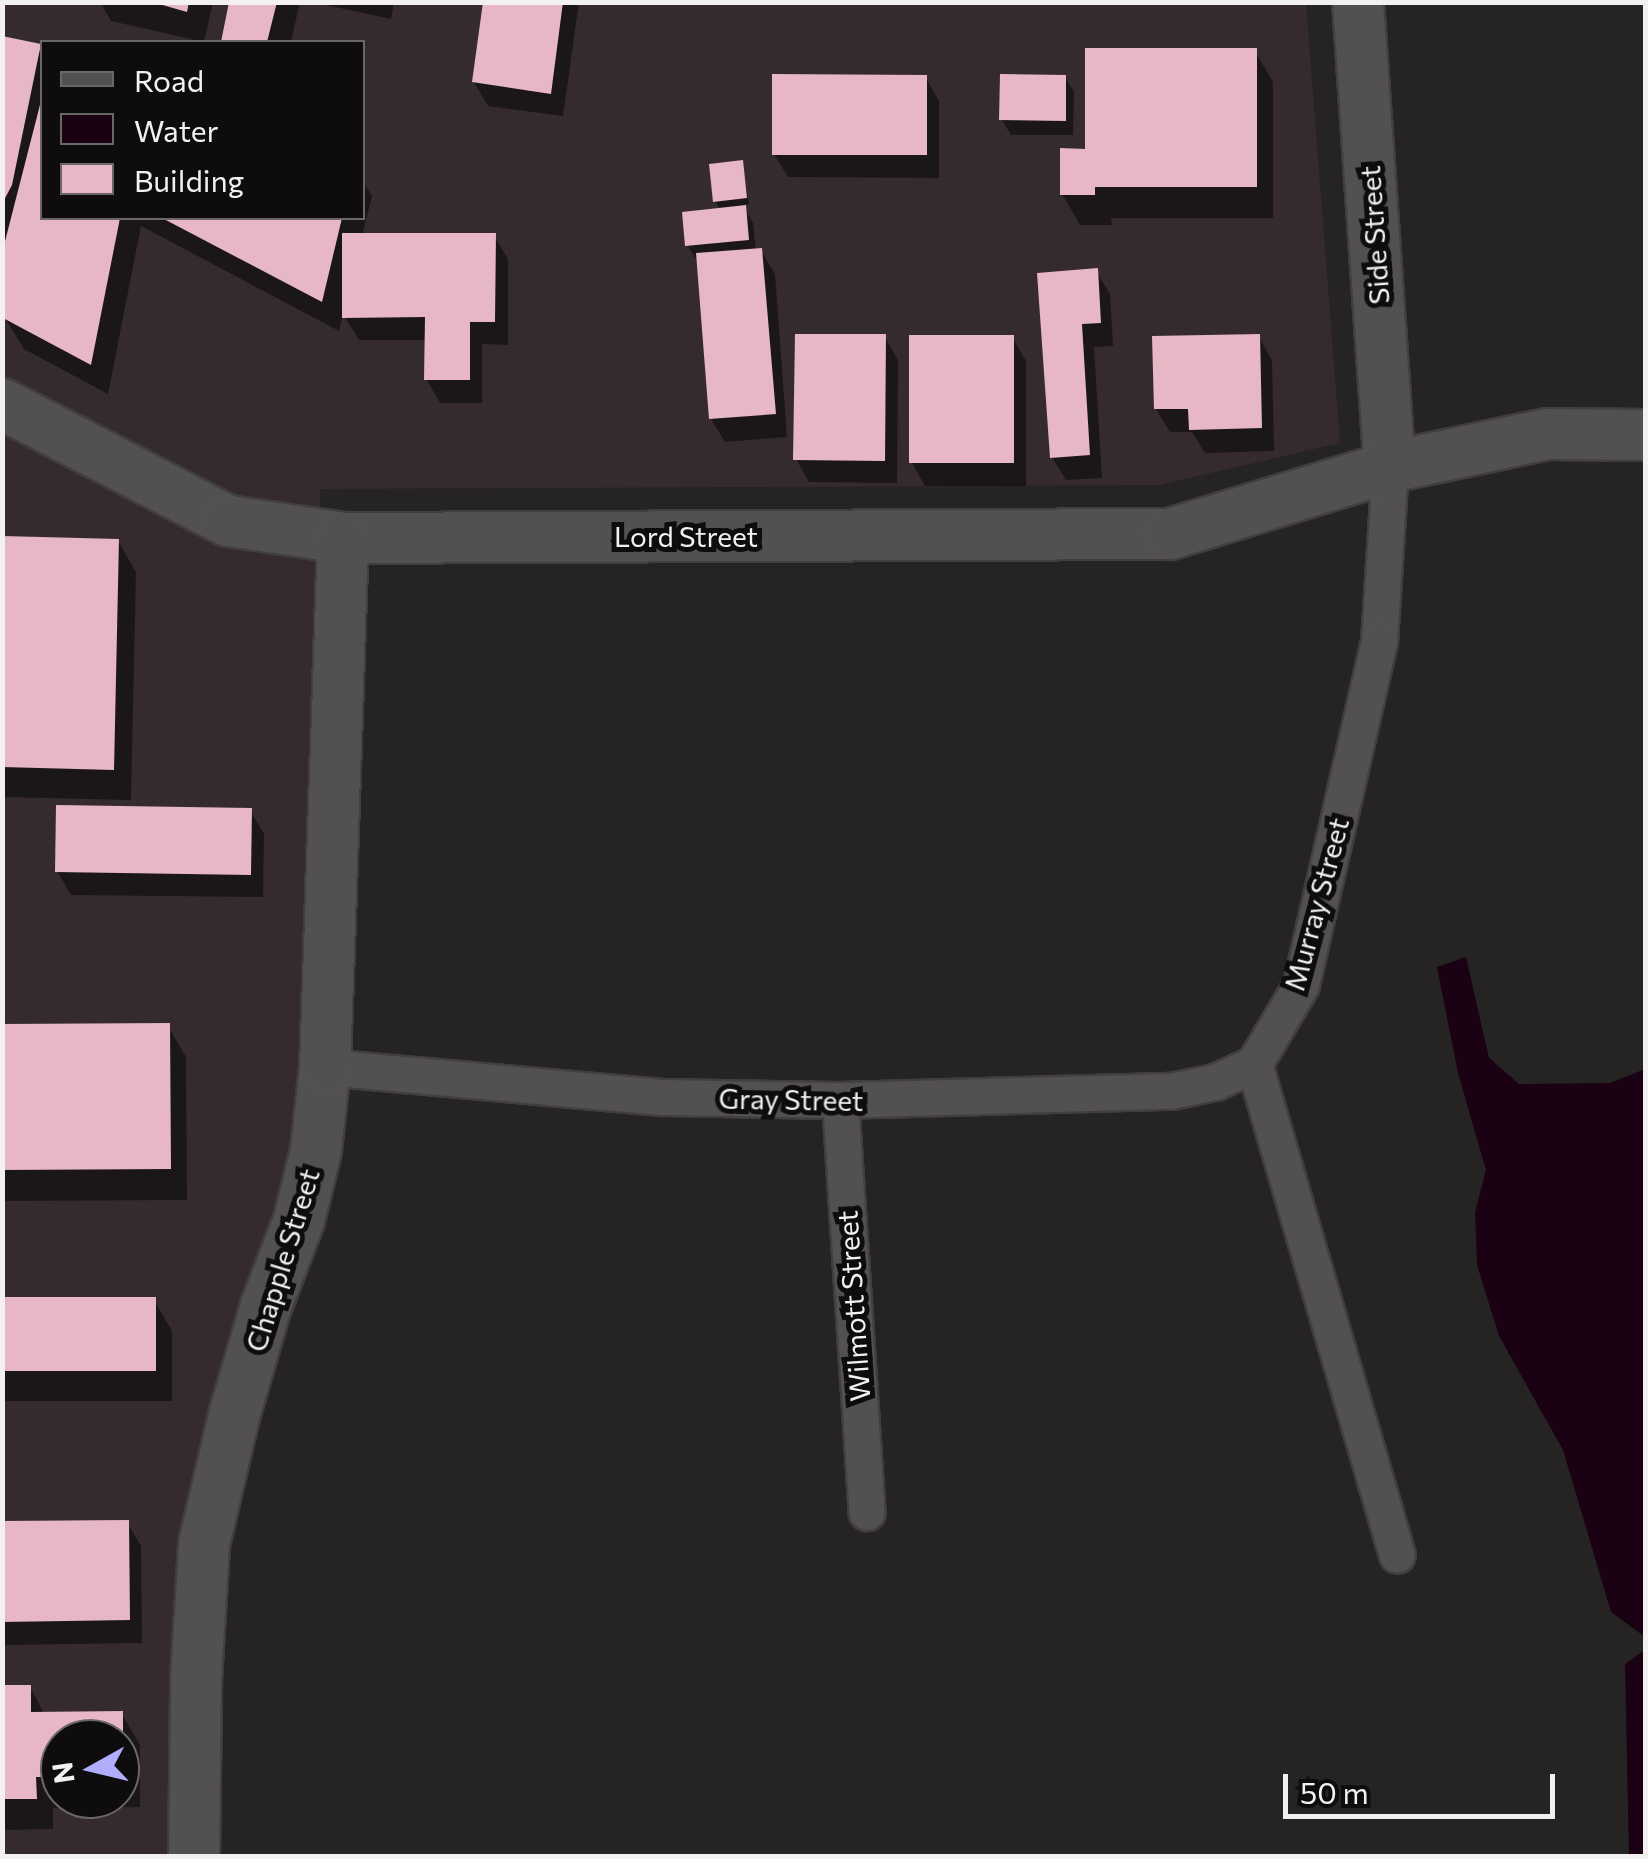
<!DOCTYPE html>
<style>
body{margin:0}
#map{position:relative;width:1648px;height:1859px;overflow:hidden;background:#262323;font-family:Commissioner,sans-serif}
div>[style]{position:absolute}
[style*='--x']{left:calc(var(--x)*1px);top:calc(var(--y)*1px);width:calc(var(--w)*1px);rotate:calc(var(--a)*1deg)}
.built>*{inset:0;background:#352b2c}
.water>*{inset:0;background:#1a0113}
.shadow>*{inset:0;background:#0007}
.building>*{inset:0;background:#e7b7c6}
.roads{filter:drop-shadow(2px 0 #413e3e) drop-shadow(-2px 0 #413e3e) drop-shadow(0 2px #413e3e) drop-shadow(0 -2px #413e3e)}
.street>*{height:35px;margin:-17.5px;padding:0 17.5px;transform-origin:17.5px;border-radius:17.5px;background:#535050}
.secondary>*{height:50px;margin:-25px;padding:0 25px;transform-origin:25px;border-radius:25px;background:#535050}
span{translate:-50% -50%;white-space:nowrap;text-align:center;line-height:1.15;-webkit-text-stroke:10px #0e0c0c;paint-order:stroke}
.street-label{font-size:28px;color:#f2f0f0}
.frame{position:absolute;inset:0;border:5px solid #f2f0f0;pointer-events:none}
.legend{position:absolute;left:40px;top:40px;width:325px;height:180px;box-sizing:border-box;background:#0e0c0c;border:2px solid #696767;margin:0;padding:12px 18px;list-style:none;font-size:30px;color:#f2f0f0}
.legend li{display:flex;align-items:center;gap:20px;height:50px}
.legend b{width:50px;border:2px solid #696767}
.north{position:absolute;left:40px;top:1719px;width:100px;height:100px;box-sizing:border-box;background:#0e0c0c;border:2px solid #696767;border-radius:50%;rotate:262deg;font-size:28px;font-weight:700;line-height:40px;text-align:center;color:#f2f0f0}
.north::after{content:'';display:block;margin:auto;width:35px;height:45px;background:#b0adfa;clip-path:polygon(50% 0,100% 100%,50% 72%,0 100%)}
.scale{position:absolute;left:1283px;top:1774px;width:272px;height:45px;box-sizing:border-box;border:5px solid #f2f0f0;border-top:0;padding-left:12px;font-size:30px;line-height:35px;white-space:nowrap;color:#f2f0f0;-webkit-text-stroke:8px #0e0c0c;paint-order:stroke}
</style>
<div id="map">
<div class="built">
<div style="clip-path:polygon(evenodd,3px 3px,1306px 3px,1340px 443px,1160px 485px,320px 489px,311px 1107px,180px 1601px,180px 1856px,3px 1856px,3px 3px,42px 42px,362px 42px,362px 218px,42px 218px,42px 42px,3px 3px,60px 1739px,120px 1739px,120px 1799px,60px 1799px,60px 1739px)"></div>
</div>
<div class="water">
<div style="clip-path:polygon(1466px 957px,1489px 1058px,1519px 1084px,1610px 1083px,1645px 1069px,1645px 1637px,1611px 1612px,1563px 1450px,1499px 1336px,1477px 1265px,1475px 1212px,1486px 1170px,1458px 1073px,1437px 967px)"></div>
<div style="clip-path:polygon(1645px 1650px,1645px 1856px,1629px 1856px,1625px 1664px)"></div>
</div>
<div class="shadow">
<div style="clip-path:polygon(100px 2px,213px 2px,204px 42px,111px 21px)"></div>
<div style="clip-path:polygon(231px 2px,300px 2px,291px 42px,224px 42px)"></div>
<div style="clip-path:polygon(312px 2px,394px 2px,391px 19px)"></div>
<div style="clip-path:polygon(485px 2px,579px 2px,563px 116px,488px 106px,474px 82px)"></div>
<div style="clip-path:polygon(2px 38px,39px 46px,42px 52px,42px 218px,362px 218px,362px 180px,372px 196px,362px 236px,494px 236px,508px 259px,508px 345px,482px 344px,482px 403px,440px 403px,427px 380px,427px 340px,359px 340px,343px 314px,339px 331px,141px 226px,108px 394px,24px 349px,2px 313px)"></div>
<div style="clip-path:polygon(1255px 51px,1273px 82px,1273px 218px,1111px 218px,1112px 225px,1080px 225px,1062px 194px)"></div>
<div style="clip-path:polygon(1065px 77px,1074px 92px,1073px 135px,1011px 135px,1002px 120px)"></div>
<div style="clip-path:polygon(926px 78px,939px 101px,939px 178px,788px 177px,774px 154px)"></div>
<div style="clip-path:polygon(742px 163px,749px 204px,742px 205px,753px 223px,756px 251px,761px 251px,775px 274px,787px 437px,725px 442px,711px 419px,697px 261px,688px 246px,721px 211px,715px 201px)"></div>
<div style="clip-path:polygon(1096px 271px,1110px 294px,1113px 346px,1094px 347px,1102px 478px,1066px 480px,1052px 457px,1040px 275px)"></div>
<div style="clip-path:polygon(1258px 336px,1272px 360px,1274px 451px,1205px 453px,1192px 432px,1170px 432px,1156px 409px)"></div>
<div style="clip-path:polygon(885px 337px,898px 360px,897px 483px,809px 482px,796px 459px)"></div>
<div style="clip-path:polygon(1012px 337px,1026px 361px,1026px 486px,925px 486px,912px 463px)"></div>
<div style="clip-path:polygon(2px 538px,118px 541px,136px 572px,131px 800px,2px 797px)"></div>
<div style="clip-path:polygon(250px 810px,264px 834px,263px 897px,71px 895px,57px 871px)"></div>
<div style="clip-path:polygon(168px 1026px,186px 1057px,187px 1200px,2px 1201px,2px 1027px)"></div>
<div style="clip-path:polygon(2px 1300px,154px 1300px,172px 1331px,172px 1401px,2px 1401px)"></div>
<div style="clip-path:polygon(127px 1522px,141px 1546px,142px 1643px,2px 1645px,2px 1524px)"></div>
<div style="clip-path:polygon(evenodd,30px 1687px,45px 1715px,122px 1714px,140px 1745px,140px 1807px,53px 1808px,53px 1829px,2px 1830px,2px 1688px,30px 1687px,60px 1739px,120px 1739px,120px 1799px,60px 1799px,60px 1739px)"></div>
</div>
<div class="building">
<div style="clip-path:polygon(152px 2px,189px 2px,187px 12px)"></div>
<div style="clip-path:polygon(229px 2px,277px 2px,267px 42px,221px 42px)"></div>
<div style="clip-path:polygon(483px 2px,563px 2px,551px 94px,472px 82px)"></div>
<div style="clip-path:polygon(2px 36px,41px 44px,12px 185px,2px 204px)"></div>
<div style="clip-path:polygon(1085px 48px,1257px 48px,1257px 187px,1095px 187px,1095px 195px,1060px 195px,1060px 148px,1085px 149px)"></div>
<div style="clip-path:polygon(772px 74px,927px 75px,927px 155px,772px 155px)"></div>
<div style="clip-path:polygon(1000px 74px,1066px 75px,1066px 121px,999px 120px)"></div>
<div style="clip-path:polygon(42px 97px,42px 218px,120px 218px,91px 365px,3px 318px,2px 253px)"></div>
<div style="clip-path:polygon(743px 160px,747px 198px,713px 202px,709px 164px)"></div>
<div style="clip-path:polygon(746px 205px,749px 240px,685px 246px,682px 212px)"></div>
<div style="clip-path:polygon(162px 218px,342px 218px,322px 302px)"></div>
<div style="clip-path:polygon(342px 233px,496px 233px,495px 322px,470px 322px,470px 380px,424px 380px,425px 317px,342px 318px)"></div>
<div style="clip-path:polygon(762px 248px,776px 414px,709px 419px,696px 253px)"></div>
<div style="clip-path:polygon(1098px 268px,1101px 323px,1082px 324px,1090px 455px,1050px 458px,1037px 273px)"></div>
<div style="clip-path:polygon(795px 334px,886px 334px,885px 461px,793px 460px)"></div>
<div style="clip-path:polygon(1260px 334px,1262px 428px,1189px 430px,1188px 409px,1154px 409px,1152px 336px)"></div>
<div style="clip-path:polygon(909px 335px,1014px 335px,1014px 463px,909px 463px)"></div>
<div style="clip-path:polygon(2px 536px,119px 539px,114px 770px,2px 767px)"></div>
<div style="clip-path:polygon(56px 805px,252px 808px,251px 875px,55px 872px)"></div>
<div style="clip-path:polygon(170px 1023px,171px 1169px,2px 1170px,2px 1024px)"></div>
<div style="clip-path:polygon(2px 1297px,156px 1297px,156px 1371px,2px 1371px)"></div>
<div style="clip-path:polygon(129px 1520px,130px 1620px,2px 1622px,2px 1521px)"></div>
<div style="clip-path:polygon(2px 1685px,31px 1685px,31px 1712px,123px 1711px,123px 1739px,60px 1739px,60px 1777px,36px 1777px,37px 1799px,2px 1799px)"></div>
</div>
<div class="roads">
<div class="street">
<div style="--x:1390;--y:467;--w:174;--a:93.6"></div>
<div style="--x:1379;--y:641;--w:353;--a:102.8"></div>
<div style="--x:1301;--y:985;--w:92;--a:120.7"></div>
<div style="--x:1254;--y:1064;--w:511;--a:73.76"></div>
<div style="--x:325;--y:1067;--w:340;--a:5.1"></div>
<div style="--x:664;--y:1097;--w:176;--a:1"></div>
<div style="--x:840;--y:1100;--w:331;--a:-1.6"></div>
<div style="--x:1171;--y:1091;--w:45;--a:-11.6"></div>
<div style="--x:1215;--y:1082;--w:43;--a:-24.8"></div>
<div style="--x:840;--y:1100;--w:413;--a:86.3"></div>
</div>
<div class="secondary">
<div style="--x:1358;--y:2;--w:466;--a:86.1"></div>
<div style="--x:2;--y:404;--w:254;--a:27.4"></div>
<div style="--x:228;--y:521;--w:116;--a:8.4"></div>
<div style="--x:343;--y:538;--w:827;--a:-0.28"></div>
<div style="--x:1170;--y:534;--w:230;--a:-16.9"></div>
<div style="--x:1390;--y:467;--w:161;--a:-11.8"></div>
<div style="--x:1548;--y:434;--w:98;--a:0.6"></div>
<div style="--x:194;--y:1856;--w:176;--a:-89.3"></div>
<div style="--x:196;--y:1680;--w:136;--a:-86.6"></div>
<div style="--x:204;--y:1544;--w:131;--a:-76.8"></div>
<div style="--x:234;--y:1416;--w:115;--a:-73.8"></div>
<div style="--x:266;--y:1306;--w:92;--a:-69"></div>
<div style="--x:299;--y:1220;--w:72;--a:-76.3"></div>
<div style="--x:316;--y:1150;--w:83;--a:-83.8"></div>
<div style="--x:325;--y:1067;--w:529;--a:-88.05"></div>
</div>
</div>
<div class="street-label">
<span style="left:1374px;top:235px;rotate:-94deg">Side Street</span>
<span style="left:686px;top:536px">Lord Street</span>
<span style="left:1316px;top:904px;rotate:-75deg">Murray Street</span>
<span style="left:791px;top:1099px;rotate:1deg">Gray Street</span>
<span style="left:282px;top:1260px;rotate:-73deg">Chapple Street</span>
<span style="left:853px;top:1306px;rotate:-94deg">Wilmott Street</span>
</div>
<div class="frame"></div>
<ul class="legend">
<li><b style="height:12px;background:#535050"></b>Road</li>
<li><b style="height:28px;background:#1a0113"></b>Water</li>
<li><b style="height:28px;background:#e7b7c6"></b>Building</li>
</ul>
<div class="north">N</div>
<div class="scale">50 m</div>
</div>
